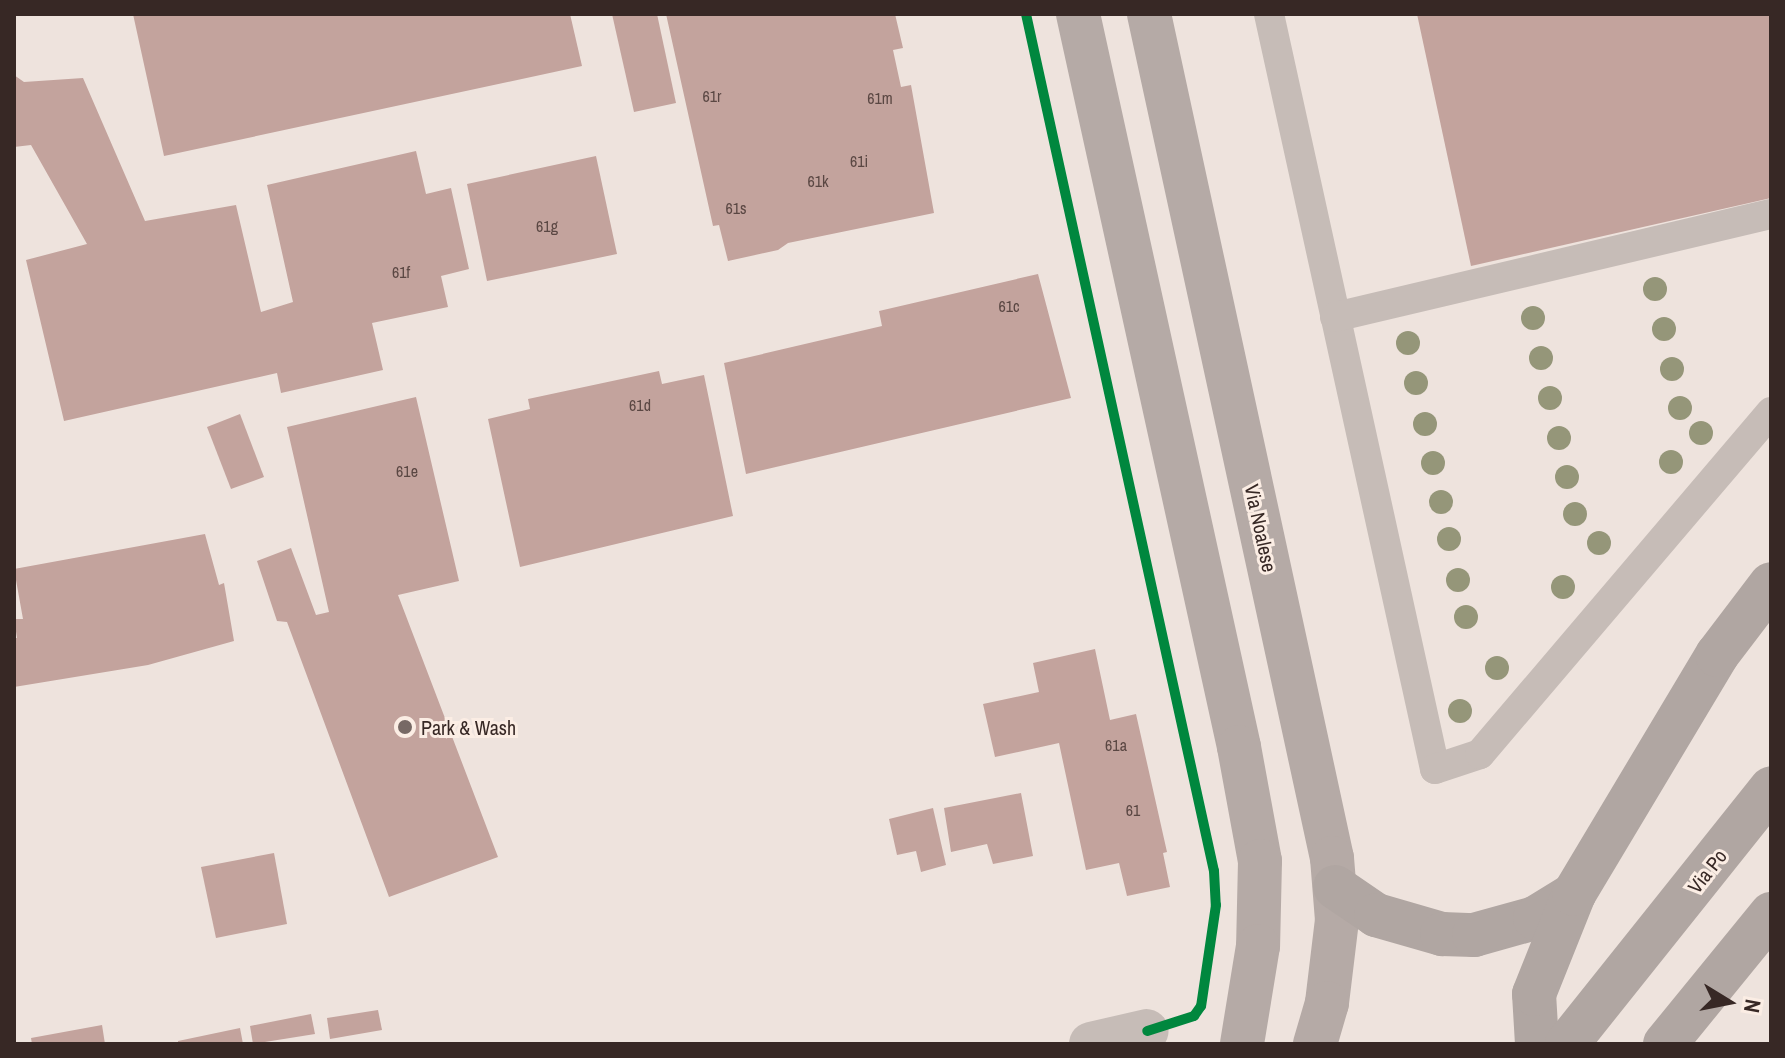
<!DOCTYPE html>
<style>
body{margin:0}
#map{position:relative;width:1785px;height:1058px;overflow:hidden;background:#eee3dd;font-family:"Archivo Narrow",sans-serif}
div>[style]{position:absolute}
[style*='--x']{left:calc(var(--x)*1px);top:calc(var(--y)*1px);width:calc(var(--w)*1px);rotate:calc(var(--a)*1deg)}
.building>*{inset:0;background:#c3a39d}
.service>*{height:30px;margin:-15px;padding:0 15px;transform-origin:15px;border-radius:15px;background:#c6bcb7}
.minor>*{height:44px;margin:-22px;padding:0 22px;transform-origin:22px;border-radius:22px;background:#c6bcb7}
.primary>*{height:44px;margin:-22px;padding:0 22px;transform-origin:22px;border-radius:22px;background:#b5aaa6}
.trunk>*{height:44px;margin:-22px;padding:0 22px;transform-origin:22px;border-radius:22px;background:#b0a6a2}
.cycleway>*{height:10px;margin:-5px;padding:0 5px;transform-origin:5px;border-radius:5px;background:#00873e}
.trees>*{width:24px;height:24px;margin:-12px;border-radius:50%;background:#959679}
.dots>*{width:22px;height:22px;translate:-50% -50%;box-sizing:border-box;border:4px solid #fbede4;border-radius:50%}
span{translate:-50% -50%;white-space:nowrap;text-align:center;line-height:1.15;-webkit-text-stroke:6px #fbede4;paint-order:stroke}
.number-label{font-size:16px;color:#5a4743}
.number-label span{-webkit-text-stroke-width:0}
.street-label{font-size:20px;color:#372825}
.poi-label{font-size:20px;color:#372825}
.left{translate:0 -50%;text-align:left}
.frame{position:absolute;inset:0;border:16px solid #372825;pointer-events:none}
.north{position:absolute;left:1689px;top:962px;width:80px;height:80px;-webkit-text-stroke:6px #fbede4;paint-order:stroke;rotate:100deg;font-size:22px;font-weight:700;line-height:32px;text-align:center;color:#372825}
.north::after{content:'';display:block;margin:auto;width:28px;height:36px;background:#372825;clip-path:polygon(50% 0,100% 100%,50% 72%,0 100%)}
</style>
<div id="map">
<div class="building">
<div style="clip-path:polygon(133px 14px,570px 14px,582px 66px,164px 156px)"></div>
<div style="clip-path:polygon(612px 14px,657px 14px,676px 103px,634px 112px)"></div>
<div style="clip-path:polygon(666px 14px,895px 14px,903px 48px,893px 50px,901px 87px,911px 85px,934px 213px,788px 243px,778px 250px,728px 261px,719px 225px,713px 226px)"></div>
<div style="clip-path:polygon(1417px 14px,1771px 14px,1771px 198px,1471px 266px)"></div>
<div style="clip-path:polygon(14px 75px,24px 82px,83px 78px,145px 221px,236px 205px,261px 312px,293px 302px,267px 185px,416px 151px,426px 194px,451px 188px,469px 269px,441px 276px,448px 307px,372px 323px,383px 370px,281px 393px,277px 373px,64px 421px,26px 260px,87px 244px,31px 145px,14px 147px)"></div>
<div style="clip-path:polygon(596px 156px,617px 254px,487px 281px,467px 184px)"></div>
<div style="clip-path:polygon(1038px 274px,1071px 398px,746px 474px,724px 363px,882px 326px,879px 311px)"></div>
<div style="clip-path:polygon(659px 371px,662px 384px,704px 375px,733px 516px,520px 567px,488px 419px,530px 409px,528px 399px)"></div>
<div style="clip-path:polygon(416px 397px,459px 581px,398px 595px,498px 857px,389px 897px,287px 622px,277px 621px,257px 561px,291px 548px,316px 615px,329px 612px,287px 427px)"></div>
<div style="clip-path:polygon(240px 414px,264px 477px,231px 489px,207px 427px)"></div>
<div style="clip-path:polygon(205px 534px,219px 585px,224px 583px,234px 641px,148px 665px,14px 687px,14px 638px,17px 638px,14px 619px,23px 619px,14px 569px)"></div>
<div style="clip-path:polygon(1095px 649px,1110px 720px,1136px 714px,1167px 852px,1163px 853px,1170px 887px,1127px 896px,1119px 863px,1086px 870px,1059px 743px,995px 757px,983px 704px,1039px 692px,1033px 663px)"></div>
<div style="clip-path:polygon(1021px 793px,1033px 856px,993px 864px,987px 844px,951px 852px,944px 808px)"></div>
<div style="clip-path:polygon(933px 808px,946px 865px,921px 872px,916px 851px,897px 855px,889px 819px)"></div>
<div style="clip-path:polygon(274px 853px,287px 924px,216px 938px,201px 867px)"></div>
<div style="clip-path:polygon(378px 1010px,382px 1030px,330px 1039px,327px 1018px)"></div>
<div style="clip-path:polygon(311px 1014px,315px 1034px,253px 1044px,250px 1026px)"></div>
<div style="clip-path:polygon(102px 1025px,105px 1044px,32px 1044px,31px 1038px)"></div>
<div style="clip-path:polygon(240px 1028px,243px 1044px,178px 1044px,178px 1041px)"></div>
</div>
<div class="service">
<div style="--x:1269;--y:14;--w:773;--a:77.6"></div>
<div style="--x:1435;--y:769;--w:47;--a:-18.4"></div>
<div style="--x:1480;--y:754;--w:449;--a:-49.6"></div>
<div style="--x:1335;--y:317;--w:448;--a:-13.3"></div>
</div>
<div class="minor">
<div style="--x:1091;--y:1044;--w:57;--a:-13.1"></div>
</div>
<div class="primary">
<div style="--x:1078;--y:14;--w:750;--a:77.61"></div>
<div style="--x:1239;--y:747;--w:116;--a:79.6"></div>
<div style="--x:1260;--y:861;--w:85;--a:91.3"></div>
<div style="--x:1258;--y:946;--w:99;--a:99.3"></div>
<div style="--x:1149;--y:14;--w:864;--a:77.77"></div>
<div style="--x:1332;--y:858;--w:62;--a:85.4"></div>
<div style="--x:1337;--y:920;--w:84;--a:96.9"></div>
<div style="--x:1327;--y:1003;--w:43;--a:106.3"></div>
</div>
<div class="trunk">
<div style="--x:1335;--y:887;--w:50;--a:34.3"></div>
<div style="--x:1376;--y:915;--w:69;--a:16.1"></div>
<div style="--x:1442;--y:934;--w:32;--a:2"></div>
<div style="--x:1474;--y:935;--w:63;--a:-15.6"></div>
<div style="--x:1535;--y:918;--w:46;--a:-31.6"></div>
<div style="--x:1537;--y:1044;--w:50;--a:-93.4"></div>
<div style="--x:1534;--y:994;--w:108;--a:-68.2"></div>
<div style="--x:1574;--y:894;--w:279;--a:-59.1"></div>
<div style="--x:1717;--y:655;--w:89;--a:-52.7"></div>
<div style="--x:1567;--y:1044;--w:327;--a:-51.4"></div>
<div style="--x:1665;--y:1044;--w:168;--a:-50.8"></div>
</div>
<div class="cycleway">
<div style="--x:1026;--y:14;--w:877;--a:77.63"></div>
<div style="--x:1214;--y:871;--w:34;--a:87"></div>
<div style="--x:1216;--y:905;--w:102;--a:98.4"></div>
<div style="--x:1201;--y:1006;--w:12;--a:125"></div>
<div style="--x:1194;--y:1016;--w:49;--a:162.3"></div>
</div>
<div class="trees">
<div style="left:1655px;top:289px"></div>
<div style="left:1533px;top:318px"></div>
<div style="left:1664px;top:329px"></div>
<div style="left:1408px;top:343px"></div>
<div style="left:1541px;top:358px"></div>
<div style="left:1672px;top:369px"></div>
<div style="left:1416px;top:383px"></div>
<div style="left:1550px;top:398px"></div>
<div style="left:1680px;top:408px"></div>
<div style="left:1425px;top:424px"></div>
<div style="left:1701px;top:433px"></div>
<div style="left:1559px;top:438px"></div>
<div style="left:1671px;top:462px"></div>
<div style="left:1433px;top:463px"></div>
<div style="left:1567px;top:477px"></div>
<div style="left:1441px;top:502px"></div>
<div style="left:1575px;top:514px"></div>
<div style="left:1449px;top:539px"></div>
<div style="left:1599px;top:543px"></div>
<div style="left:1458px;top:580px"></div>
<div style="left:1563px;top:587px"></div>
<div style="left:1466px;top:617px"></div>
<div style="left:1497px;top:668px"></div>
<div style="left:1460px;top:711px"></div>
</div>
<div class="dots">
<div style="left:405px;top:727px;background:#776965"></div>
</div>
<div class="number-label">
<span style="left:712px;top:96px">61r</span>
<span style="left:880px;top:98px">61m</span>
<span style="left:859px;top:161px">61i</span>
<span style="left:818px;top:181px">61k</span>
<span style="left:736px;top:208px">61s</span>
<span style="left:547px;top:226px">61g</span>
<span style="left:401px;top:272px">61f</span>
<span style="left:1009px;top:306px">61c</span>
<span style="left:640px;top:405px">61d</span>
<span style="left:407px;top:471px">61e</span>
<span style="left:1116px;top:745px">61a</span>
<span style="left:1133px;top:810px">61</span>
</div>
<div class="street-label">
<span style="left:1261px;top:528px;rotate:78deg">Via Noalese</span>
<span style="left:1707px;top:871px;rotate:-52deg">Via Po</span>
</div>
<div class="poi-label">
<span class="left" style="left:421px;top:727px">Park &amp; Wash</span>
</div>
<div class="frame"></div>
<div class="north">N</div>
</div>
